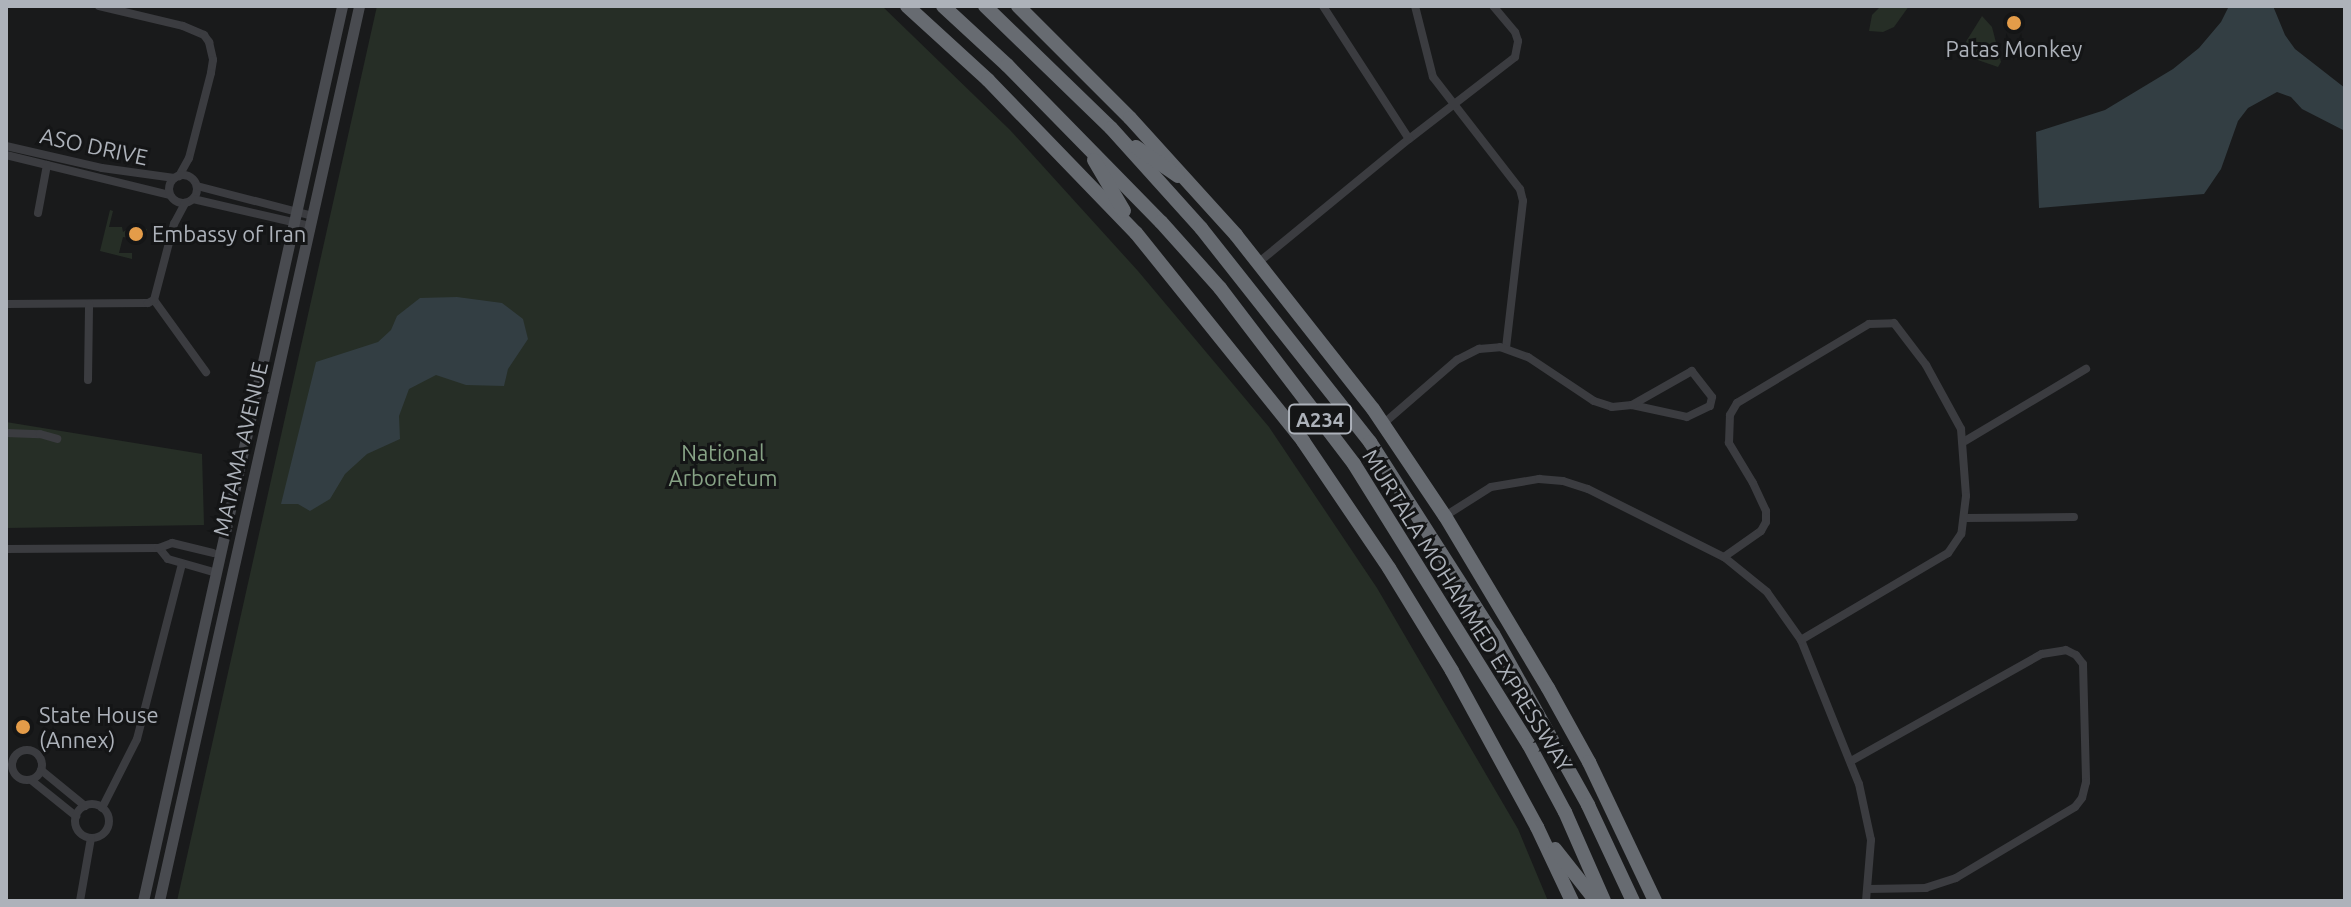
<!DOCTYPE html>
<style>
body{margin:0}
#map{position:relative;width:2351px;height:907px;overflow:hidden;background:#191a1b;font-family:Ubuntu,sans-serif}
div>[style]{position:absolute}
[style*='--x']{left:calc(var(--x)*1px);top:calc(var(--y)*1px);width:calc(var(--w)*1px);rotate:calc(var(--a)*1deg)}
.green>*{inset:0;background:#262e26}
.water>*{inset:0;background:#333e43}
.street>*{height:8px;margin:-4px;padding:0 4px;transform-origin:4px;border-radius:4px;background:#3b3c40}
.street>.ring{margin:-4px;padding:0;box-sizing:content-box;background:none;border:8px solid #3b3c40;border-radius:50%}
.secondary>*{height:11px;margin:-5.5px;padding:0 5.5px;transform-origin:5.5px;border-radius:5.5px;background:#494b50}
.highway>*{height:14px;margin:-7px;padding:0 7px;transform-origin:7px;border-radius:7px;background:#676b71}
.dots>*{width:22px;height:22px;translate:-50% -50%;box-sizing:border-box;border:4px solid #141516;border-radius:50%}
span{translate:-50% -50%;white-space:nowrap;text-align:center;line-height:1.15;-webkit-text-stroke:6px #141516;paint-order:stroke}
.shield-label span{padding:2px 6px;background:#141516;border:2px solid;border-radius:6px;-webkit-text-stroke-width:0}
.shield-label{font-size:20px;color:#adb2ba;font-weight:700}
.poi-label{font-size:22px;color:#adb2ba}
.left{translate:0 -50%;text-align:left}
.street-label{font-size:22px;color:#adb2ba}
.park-label{font-size:22px;color:#87a386}
.frame{position:absolute;inset:0;border:8px solid #adb2ba;pointer-events:none}
</style>
<div id="map">
<div class="green">
<div style="clip-path:polygon(377px 6px,882px 6px,1010px 130px,1138px 271px,1269px 427px,1377px 588px,1518px 829px,1548px 901px,177px 901px)"></div>
<div style="clip-path:polygon(1881px 6px,1909px 6px,1894px 27px,1883px 32px,1869px 31px,1872px 15px)"></div>
<div style="clip-path:polygon(1982px 16px,1992px 27px,2001px 62px,1998px 67px,1972px 58px,1962px 48px)"></div>
<div style="clip-path:polygon(110px 210px,113px 211px,109px 227px,122px 227px,123px 232px,132px 226px,147px 229px,146px 235px,140px 231px,134px 239px,123px 237px,119px 253px,132px 253px,132px 259px,100px 251px)"></div>
<div style="clip-path:polygon(6px 422px,202px 454px,204px 525px,6px 528px)"></div>
</div>
<div class="water">
<div style="clip-path:polygon(2229px 6px,2273px 6px,2285px 35px,2295px 49px,2345px 88px,2345px 131px,2302px 109px,2291px 97px,2277px 92px,2248px 108px,2238px 121px,2221px 169px,2204px 194px,2039px 208px,2036px 132px,2105px 110px,2173px 69px,2199px 48px,2221px 22px)"></div>
<div style="clip-path:polygon(457px 297px,502px 303px,523px 319px,528px 339px,508px 369px,504px 386px,466px 385px,436px 375px,409px 389px,399px 416px,400px 439px,367px 454px,345px 474px,330px 499px,310px 511px,298px 504px,281px 504px,316px 362px,378px 342px,391px 330px,397px 316px,420px 298px)"></div>
</div>
<div class="street">
<div style="--x:99;--y:6;--w:86;--a:13.4"></div>
<div style="--x:183;--y:26;--w:23;--a:23"></div>
<div style="--x:204;--y:35;--w:9;--a:54"></div>
<div style="--x:209;--y:42;--w:18;--a:77"></div>
<div style="--x:213;--y:60;--w:13;--a:99"></div>
<div style="--x:211;--y:73;--w:88;--a:104.5"></div>
<div style="--x:189;--y:158;--w:21;--a:119"></div>
<div style="--x:1415;--y:6;--w:73;--a:75.8"></div>
<div style="--x:1433;--y:77;--w:142;--a:52.2"></div>
<div style="--x:1520;--y:189;--w:12;--a:76"></div>
<div style="--x:1523;--y:201;--w:148;--a:96.6"></div>
<div style="--x:1409;--y:139;--w:134;--a:-37.7"></div>
<div style="--x:1515;--y:57;--w:16;--a:-79"></div>
<div style="--x:1518;--y:41;--w:9;--a:-108"></div>
<div style="--x:1515;--y:32;--w:34;--a:-130"></div>
<div style="--x:6;--y:146;--w:98;--a:12.9"></div>
<div style="--x:102;--y:168;--w:73;--a:7.9"></div>
<div style="--x:6;--y:155;--w:169;--a:13.7"></div>
<div class="ring" style="left:169px;top:175px;width:20px;height:20px"></div>
<div style="--x:197;--y:186;--w:120;--a:14.5"></div>
<div style="--x:193;--y:199;--w:120;--a:13"></div>
<div style="--x:38;--y:213;--w:49;--a:-79.4"></div>
<div style="--x:1259;--y:262;--w:194;--a:-39.4"></div>
<div style="--x:1409;--y:139;--w:158;--a:-122.9"></div>
<div style="--x:154;--y:300;--w:89;--a:54.2"></div>
<div style="--x:6;--y:304;--w:142;--a:-0.4"></div>
<div style="--x:148;--y:303;--w:7;--a:-27"></div>
<div style="--x:154;--y:300;--w:79;--a:-75.3"></div>
<div style="--x:174;--y:224;--w:24;--a:-62"></div>
<div style="--x:88;--y:380;--w:76;--a:-89.2"></div>
<div style="--x:1383;--y:424;--w:98;--a:-40.9"></div>
<div style="--x:1457;--y:360;--w:25;--a:-27"></div>
<div style="--x:1479;--y:349;--w:21;--a:-5"></div>
<div style="--x:1500;--y:347;--w:30;--a:20"></div>
<div style="--x:1528;--y:357;--w:79;--a:33.7"></div>
<div style="--x:1594;--y:401;--w:19;--a:18"></div>
<div style="--x:1612;--y:407;--w:20;--a:-6"></div>
<div style="--x:1632;--y:405;--w:56;--a:12.3"></div>
<div style="--x:1687;--y:417;--w:25;--a:-26"></div>
<div style="--x:1710;--y:406;--w:9;--a:-77"></div>
<div style="--x:1712;--y:397;--w:33;--a:-128"></div>
<div style="--x:1692;--y:371;--w:69;--a:150.5"></div>
<div style="--x:6;--y:433;--w:34;--a:2"></div>
<div style="--x:40;--y:434;--w:18;--a:16"></div>
<div style="--x:1965;--y:441;--w:141;--a:-30.8"></div>
<div style="--x:1445;--y:516;--w:54;--a:-32.2"></div>
<div style="--x:1491;--y:487;--w:49;--a:-9.5"></div>
<div style="--x:1539;--y:479;--w:24;--a:5"></div>
<div style="--x:1563;--y:481;--w:26;--a:18"></div>
<div style="--x:1588;--y:489;--w:152;--a:26.6"></div>
<div style="--x:1724;--y:557;--w:55;--a:39.1"></div>
<div style="--x:1767;--y:592;--w:59;--a:54.7"></div>
<div style="--x:1801;--y:640;--w:155;--a:68.1"></div>
<div style="--x:1859;--y:784;--w:57;--a:77.9"></div>
<div style="--x:1871;--y:840;--w:61;--a:94.7"></div>
<div style="--x:1965;--y:518;--w:109;--a:-0.5"></div>
<div style="--x:159;--y:548;--w:14;--a:51"></div>
<div style="--x:168;--y:559;--w:44;--a:15.9"></div>
<div style="--x:6;--y:549;--w:153;--a:-0.4"></div>
<div style="--x:159;--y:548;--w:14;--a:-21"></div>
<div style="--x:172;--y:543;--w:42;--a:13.7"></div>
<div style="--x:1724;--y:557;--w:45;--a:-35.1"></div>
<div style="--x:1761;--y:531;--w:10;--a:-61"></div>
<div style="--x:1766;--y:522;--w:11;--a:-90"></div>
<div style="--x:1766;--y:511;--w:31;--a:-115"></div>
<div style="--x:1753;--y:483;--w:47;--a:-121"></div>
<div style="--x:1729;--y:443;--w:28;--a:-88"></div>
<div style="--x:1730;--y:415;--w:14;--a:-60"></div>
<div style="--x:1737;--y:403;--w:154;--a:-30.9"></div>
<div style="--x:1869;--y:324;--w:25;--a:-2"></div>
<div style="--x:1894;--y:323;--w:53;--a:52.7"></div>
<div style="--x:1926;--y:365;--w:73;--a:61.3"></div>
<div style="--x:1961;--y:429;--w:67;--a:85.7"></div>
<div style="--x:1966;--y:496;--w:38;--a:97"></div>
<div style="--x:1961;--y:534;--w:23;--a:124"></div>
<div style="--x:1948;--y:553;--w:171;--a:149.4"></div>
<div class="ring" style="left:12px;top:750px;width:22px;height:22px"></div>
<div style="--x:1851;--y:761;--w:219;--a:-29.3"></div>
<div style="--x:2042;--y:654;--w:24;--a:-9"></div>
<div style="--x:2066;--y:650;--w:11;--a:27"></div>
<div style="--x:2076;--y:655;--w:11;--a:52"></div>
<div style="--x:2083;--y:664;--w:118;--a:88.5"></div>
<div style="--x:2086;--y:782;--w:16;--a:104"></div>
<div style="--x:2082;--y:798;--w:11;--a:128"></div>
<div style="--x:2075;--y:807;--w:139;--a:149.2"></div>
<div style="--x:1956;--y:878;--w:32;--a:162"></div>
<div style="--x:1926;--y:888;--w:58;--a:179"></div>
<div style="--x:41;--y:770;--w:57;--a:39.3"></div>
<div style="--x:31;--y:780;--w:58;--a:38.7"></div>
<div class="ring" style="left:75px;top:804px;width:26px;height:26px"></div>
<div style="--x:102;--y:808;--w:77;--a:-63.1"></div>
<div style="--x:137;--y:739;--w:181;--a:-75.6"></div>
<div style="--x:80;--y:901;--w:64;--a:-80.1"></div>
</div>
<div class="secondary">
<div style="--x:143;--y:901;--w:917;--a:-77.46"></div>
<div style="--x:159;--y:901;--w:917;--a:-77.4"></div>
</div>
<div class="highway">
<div style="--x:907;--y:6;--w:110;--a:42.4"></div>
<div style="--x:988;--y:80;--w:213;--a:46"></div>
<div style="--x:1136;--y:233;--w:267;--a:51.2"></div>
<div style="--x:1303;--y:441;--w:153;--a:55.9"></div>
<div style="--x:1389;--y:568;--w:121;--a:58.5"></div>
<div style="--x:1452;--y:671;--w:178;--a:61.4"></div>
<div style="--x:1537;--y:827;--w:82;--a:64.7"></div>
<div style="--x:943;--y:6;--w:87;--a:42.7"></div>
<div style="--x:1007;--y:65;--w:220;--a:45.6"></div>
<div style="--x:1161;--y:222;--w:89;--a:48.2"></div>
<div style="--x:1220;--y:288;--w:221;--a:52.7"></div>
<div style="--x:1354;--y:464;--w:331;--a:58.1"></div>
<div style="--x:1529;--y:745;--w:76;--a:61.8"></div>
<div style="--x:1565;--y:812;--w:97;--a:66.3"></div>
<div style="--x:985;--y:6;--w:175;--a:44.1"></div>
<div style="--x:1111;--y:128;--w:135;--a:48"></div>
<div style="--x:1201;--y:228;--w:273;--a:51.7"></div>
<div style="--x:1370;--y:442;--w:228;--a:57.4"></div>
<div style="--x:1493;--y:634;--w:196;--a:60.9"></div>
<div style="--x:1588;--y:805;--w:106;--a:64.9"></div>
<div style="--x:1018;--y:6;--w:158;--a:45"></div>
<div style="--x:1130;--y:118;--w:158;--a:47.8"></div>
<div style="--x:1236;--y:235;--w:221;--a:51.8"></div>
<div style="--x:1373;--y:409;--w:129;--a:56.1"></div>
<div style="--x:1445;--y:516;--w:200;--a:59.1"></div>
<div style="--x:1548;--y:688;--w:85;--a:61"></div>
<div style="--x:1589;--y:762;--w:154;--a:64.6"></div>
<div style="--x:1136;--y:147;--w:51;--a:34.6"></div>
<div style="--x:1094;--y:160;--w:59;--a:59.5"></div>
<div style="--x:1555;--y:849;--w:66;--a:51.7"></div>
</div>
<div class="dots">
<div style="left:2014px;top:23px;background:#e49c49"></div>
<div style="left:136px;top:234px;background:#e49c49"></div>
<div style="left:23px;top:727px;background:#e49c49"></div>
</div>
<div class="shield-label">
<span style="left:1320px;top:419px">A234</span>
</div>
<div class="poi-label">
<span style="left:2014px;top:49px">Patas Monkey</span>
<span class="left" style="left:152px;top:234px">Embassy of Iran</span>
<span class="left" style="left:39px;top:727px">State House<br>(Annex)</span>
</div>
<div class="street-label">
<span style="left:94px;top:146px;rotate:12deg">ASO DRIVE</span>
<span style="left:240px;top:449px;rotate:-77deg">MATAMA AVENUE</span>
<span style="left:1468px;top:610px;rotate:58deg">MURTALA MOHAMMED EXPRESSWAY</span>
</div>
<div class="park-label">
<span style="left:723px;top:465px">National<br>Arboretum</span>
</div>
<div class="frame"></div>
</div>
